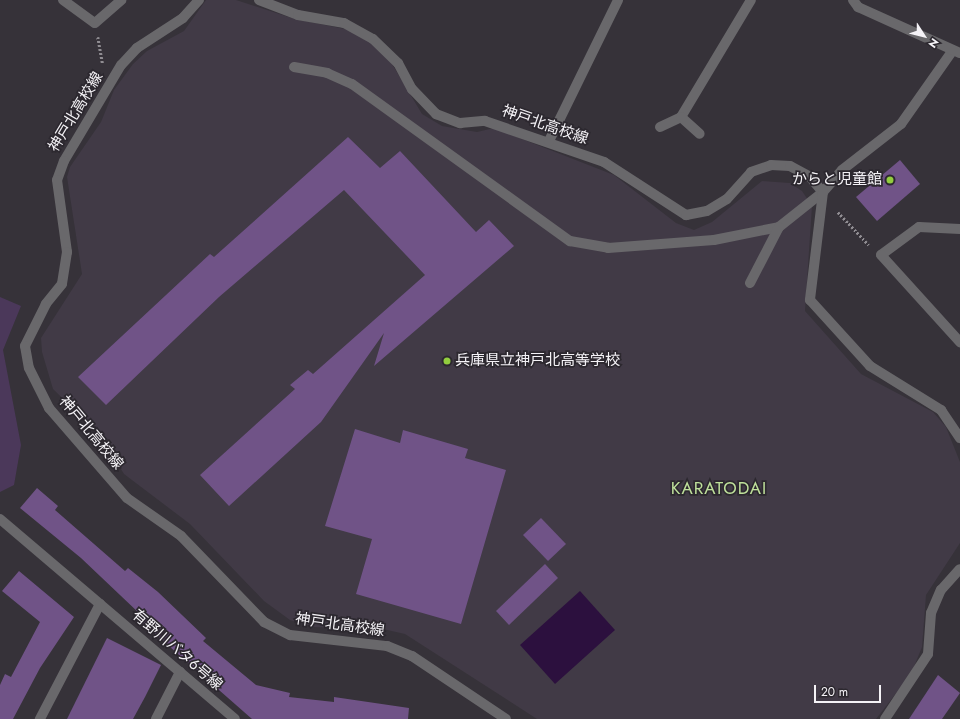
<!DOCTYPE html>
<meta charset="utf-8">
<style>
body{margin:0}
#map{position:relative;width:960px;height:719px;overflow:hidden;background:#363239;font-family:Jost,"Noto Sans JP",sans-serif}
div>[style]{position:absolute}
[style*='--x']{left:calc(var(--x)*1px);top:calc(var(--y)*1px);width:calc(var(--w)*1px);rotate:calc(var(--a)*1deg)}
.built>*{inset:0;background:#413a46}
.green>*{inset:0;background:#4b385a}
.water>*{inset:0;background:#2c103e}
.building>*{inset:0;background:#705387}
.path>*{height:2.5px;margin-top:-1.25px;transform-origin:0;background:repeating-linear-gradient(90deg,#908d92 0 2px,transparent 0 4px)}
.lane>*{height:10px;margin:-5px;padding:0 5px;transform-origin:5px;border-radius:5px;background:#69686b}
.street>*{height:10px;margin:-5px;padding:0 5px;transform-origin:5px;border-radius:5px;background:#69686b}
.dots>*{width:11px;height:11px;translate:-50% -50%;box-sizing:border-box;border:2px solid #2c282f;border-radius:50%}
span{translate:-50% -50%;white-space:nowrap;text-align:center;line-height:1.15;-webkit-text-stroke:3.5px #2c282f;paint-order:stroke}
.street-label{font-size:15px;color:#f4f2f6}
.poi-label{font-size:15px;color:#f4f2f6}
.right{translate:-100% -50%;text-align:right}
.left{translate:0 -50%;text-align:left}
.quarter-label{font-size:17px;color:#bfe19b;letter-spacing:1px}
.north{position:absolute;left:904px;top:16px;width:40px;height:40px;-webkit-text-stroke:3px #2c282f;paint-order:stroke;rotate:126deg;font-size:11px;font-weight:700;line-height:16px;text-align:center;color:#f4f2f6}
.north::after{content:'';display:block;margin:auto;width:14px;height:18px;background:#f4f2f6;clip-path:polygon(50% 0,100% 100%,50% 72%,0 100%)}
.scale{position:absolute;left:814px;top:685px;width:67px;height:18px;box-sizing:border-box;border:2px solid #f4f2f6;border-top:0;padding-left:5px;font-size:12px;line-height:14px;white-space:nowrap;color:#f4f2f6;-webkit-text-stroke:3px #2c282f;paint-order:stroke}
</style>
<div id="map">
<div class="built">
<div style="clip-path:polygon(206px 0,236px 0,295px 19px,345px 29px,369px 40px,389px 59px,422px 114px,442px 126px,477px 132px,494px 128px,614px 175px,676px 223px,694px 230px,712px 222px,762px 181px,790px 183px,802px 191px,812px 206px,805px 311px,861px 374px,933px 412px,946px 427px,960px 462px,960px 543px,926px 595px,922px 647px,911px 674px,876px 719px,537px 719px,405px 634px,383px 629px,312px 627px,290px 620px,264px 601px,190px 524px,124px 474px,100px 435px,53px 389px,42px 352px,41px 338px,82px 274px,67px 177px,70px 167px,101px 122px,114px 90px,133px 64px,147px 51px,184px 31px)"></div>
</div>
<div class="green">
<div style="clip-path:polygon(0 297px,21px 306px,3px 350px,21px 445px,14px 485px,0 492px)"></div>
</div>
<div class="water">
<div style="clip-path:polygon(580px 591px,615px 630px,555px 684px,520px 645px)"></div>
</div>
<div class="building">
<div style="clip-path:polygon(348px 137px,380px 168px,400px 151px,476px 232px,489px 220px,514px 246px,374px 366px,384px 333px,321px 422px,229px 506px,200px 475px,295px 389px,290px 385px,308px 370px,313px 374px,425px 275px,344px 190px,219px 297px,106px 405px,78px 377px,210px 254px,214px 257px)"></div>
<div style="clip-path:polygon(900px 160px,920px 184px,877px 221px,856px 197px)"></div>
<div style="clip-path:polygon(355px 429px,400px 443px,403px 430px,468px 449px,465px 458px,506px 470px,461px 624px,356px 594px,372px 539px,325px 526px)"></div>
<div style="clip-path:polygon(37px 488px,58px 506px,55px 510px,125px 571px,128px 568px,158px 592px,206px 638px,203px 641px,256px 685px,290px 693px,289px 697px,334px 702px,334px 697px,409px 708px,408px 719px,252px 719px,137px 618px,140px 614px,81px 558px,20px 508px)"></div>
<div style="clip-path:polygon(541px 518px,566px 544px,548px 561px,523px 535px)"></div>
<div style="clip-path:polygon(545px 564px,558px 578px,509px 625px,496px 611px)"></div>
<div style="clip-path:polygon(19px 571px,74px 617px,40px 668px,13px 719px,0 719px,0 685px,5px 674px,11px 677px,40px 622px,2px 591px)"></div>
<div style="clip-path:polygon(107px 638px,161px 665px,145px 697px,133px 719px,67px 719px)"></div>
<div style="clip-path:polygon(938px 675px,960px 693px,942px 719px,909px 719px)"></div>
</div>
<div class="path">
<div style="--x:98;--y:37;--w:27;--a:80"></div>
<div style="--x:838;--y:212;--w:45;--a:46.8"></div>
</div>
<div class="lane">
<div style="--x:294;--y:67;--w:34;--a:10"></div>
<div style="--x:327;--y:73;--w:27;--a:24"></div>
<div style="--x:352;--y:84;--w:269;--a:35.8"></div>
<div style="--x:570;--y:241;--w:39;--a:10"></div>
<div style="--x:608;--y:248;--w:106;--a:-4.3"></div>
<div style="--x:714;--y:240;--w:66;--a:-11.3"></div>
<div style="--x:779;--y:227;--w:56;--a:-38.5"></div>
<div style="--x:750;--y:283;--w:63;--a:-62.6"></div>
</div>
<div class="street">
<div style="--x:63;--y:0;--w:39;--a:36"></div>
<div style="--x:95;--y:23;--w:35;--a:-41"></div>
<div style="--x:199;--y:0;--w:24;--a:132"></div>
<div style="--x:183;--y:18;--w:55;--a:146.9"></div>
<div style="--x:137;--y:48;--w:23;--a:133"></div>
<div style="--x:121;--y:65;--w:112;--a:120.7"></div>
<div style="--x:64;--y:161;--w:20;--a:110"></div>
<div style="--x:57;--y:180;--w:73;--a:82.1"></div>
<div style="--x:67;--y:252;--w:32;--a:99"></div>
<div style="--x:62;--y:284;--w:26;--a:129"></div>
<div style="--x:46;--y:304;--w:47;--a:116.6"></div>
<div style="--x:25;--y:346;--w:22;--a:80"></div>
<div style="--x:29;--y:368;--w:45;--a:63.4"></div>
<div style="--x:49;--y:408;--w:119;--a:49.1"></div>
<div style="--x:127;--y:498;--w:66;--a:35.1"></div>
<div style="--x:181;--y:536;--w:120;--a:46"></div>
<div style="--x:264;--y:622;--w:29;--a:27"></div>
<div style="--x:290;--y:635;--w:98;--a:6.5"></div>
<div style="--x:387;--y:646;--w:27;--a:22"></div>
<div style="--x:412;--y:656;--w:113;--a:33.8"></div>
<div style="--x:259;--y:0;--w:42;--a:21"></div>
<div style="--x:298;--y:15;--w:47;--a:9.9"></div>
<div style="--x:344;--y:23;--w:33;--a:29"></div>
<div style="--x:373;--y:39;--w:35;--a:44"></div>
<div style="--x:398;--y:63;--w:30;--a:62"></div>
<div style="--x:412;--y:89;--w:35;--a:46"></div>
<div style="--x:436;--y:114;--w:26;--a:21"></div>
<div style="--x:460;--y:123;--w:25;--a:-5"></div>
<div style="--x:485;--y:121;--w:126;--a:19"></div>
<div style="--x:604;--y:162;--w:98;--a:32.9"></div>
<div style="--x:686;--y:215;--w:21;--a:-11"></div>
<div style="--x:707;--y:211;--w:23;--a:-31"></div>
<div style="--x:727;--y:199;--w:36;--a:-48"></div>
<div style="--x:751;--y:172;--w:21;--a:-19"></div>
<div style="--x:771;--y:165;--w:19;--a:3"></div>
<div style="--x:790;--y:166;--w:21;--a:28"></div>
<div style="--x:809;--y:176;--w:21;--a:49"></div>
<div style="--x:823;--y:192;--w:29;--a:-49"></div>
<div style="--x:842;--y:170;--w:75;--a:-37.9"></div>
<div style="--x:901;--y:124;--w:90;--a:-54.9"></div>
<div style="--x:853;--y:0;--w:9;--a:54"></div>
<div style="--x:858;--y:7;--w:112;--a:24.3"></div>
<div style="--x:681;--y:117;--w:136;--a:-59.1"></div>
<div style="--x:660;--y:127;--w:23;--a:-25"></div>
<div style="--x:681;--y:117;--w:25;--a:42"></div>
<div style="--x:549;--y:141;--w:157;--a:-63.9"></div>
<div style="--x:823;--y:192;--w:109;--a:96.9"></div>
<div style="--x:810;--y:300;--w:89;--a:47.7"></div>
<div style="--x:870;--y:366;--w:84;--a:31.8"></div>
<div style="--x:941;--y:410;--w:34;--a:56"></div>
<div style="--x:960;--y:229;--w:41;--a:-177.2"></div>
<div style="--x:919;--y:227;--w:47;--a:143.6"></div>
<div style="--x:881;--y:255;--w:118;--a:47.8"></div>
<div style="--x:0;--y:519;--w:131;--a:40.4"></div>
<div style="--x:100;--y:604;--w:130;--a:117.6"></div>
<div style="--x:100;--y:604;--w:177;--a:40.4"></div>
<div style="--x:156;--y:719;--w:53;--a:-62.9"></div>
<div style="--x:885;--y:719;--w:78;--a:-56.5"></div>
<div style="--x:928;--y:654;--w:41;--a:-85.8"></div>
<div style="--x:931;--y:613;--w:25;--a:-67"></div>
<div style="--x:941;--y:590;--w:28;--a:-48"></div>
</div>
<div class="dots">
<div style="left:890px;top:180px;background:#92cd3e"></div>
<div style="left:447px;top:361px;background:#92cd3e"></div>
</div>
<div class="street-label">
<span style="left:76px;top:112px;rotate:-59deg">神戸北高校線</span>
<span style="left:545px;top:125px;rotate:19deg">神戸北高校線</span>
<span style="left:91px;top:433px;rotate:50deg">神戸北高校線</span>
<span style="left:340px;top:625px;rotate:8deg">神戸北高校線</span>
<span style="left:177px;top:650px;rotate:41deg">有野川バタ６号線</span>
</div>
<div class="poi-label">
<span class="right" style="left:882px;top:180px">からと児童館</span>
<span class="left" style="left:455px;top:361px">兵庫県立神戸北高等学校</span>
</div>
<div class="quarter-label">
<span style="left:719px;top:489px">KARATODAI</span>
</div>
<div class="north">N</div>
<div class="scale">20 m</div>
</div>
